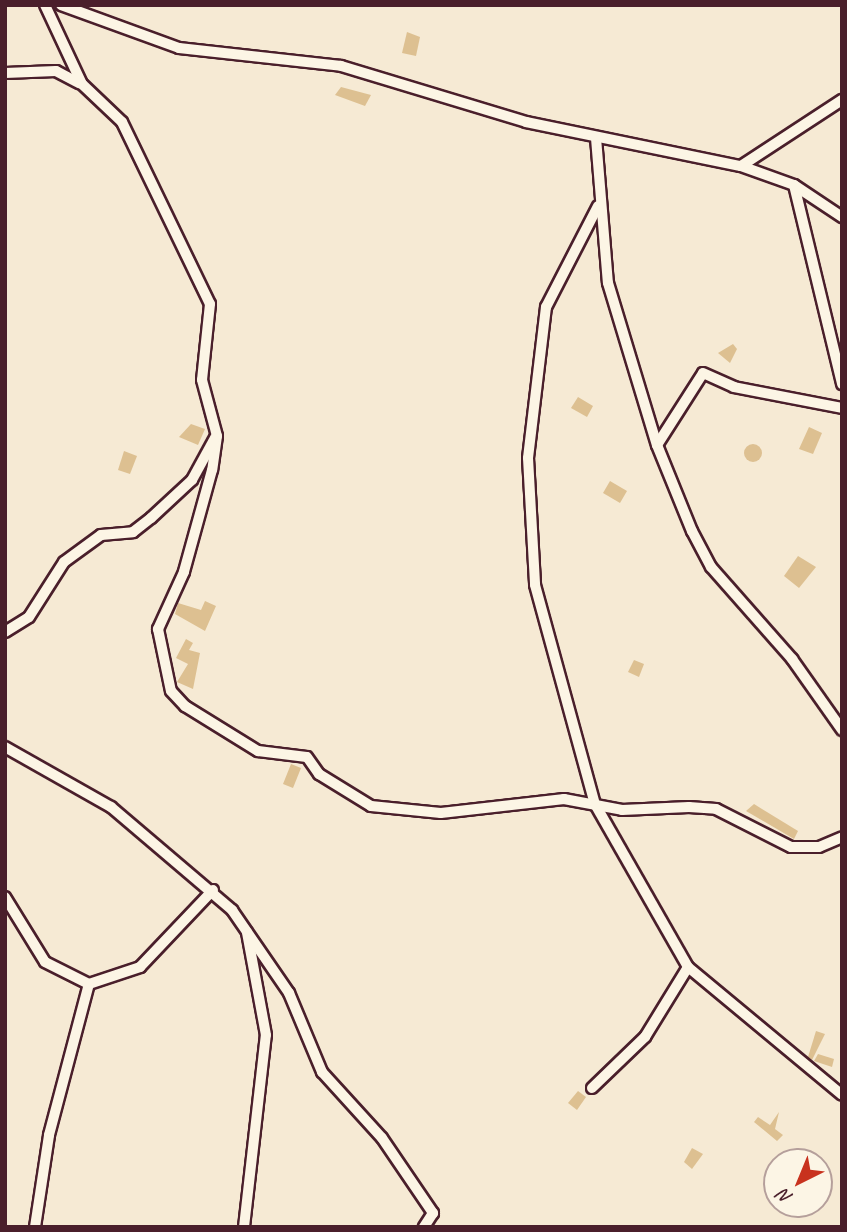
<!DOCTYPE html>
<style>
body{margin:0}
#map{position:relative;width:847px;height:1232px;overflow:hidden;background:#f6ead4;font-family:Caveat,sans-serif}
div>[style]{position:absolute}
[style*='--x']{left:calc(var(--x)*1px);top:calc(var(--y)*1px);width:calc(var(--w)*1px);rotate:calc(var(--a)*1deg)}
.building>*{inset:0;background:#ddc091}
.round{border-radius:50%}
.roads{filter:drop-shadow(2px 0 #4a1f2b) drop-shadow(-2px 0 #4a1f2b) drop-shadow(0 2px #4a1f2b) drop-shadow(0 -2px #4a1f2b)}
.street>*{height:10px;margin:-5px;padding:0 5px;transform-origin:5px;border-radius:5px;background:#fcf5e5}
span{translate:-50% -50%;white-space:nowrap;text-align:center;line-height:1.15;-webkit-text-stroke:6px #fcf5e5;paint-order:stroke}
.frame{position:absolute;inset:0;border:7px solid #4a1f2b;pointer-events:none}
.north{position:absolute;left:763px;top:1148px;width:70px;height:70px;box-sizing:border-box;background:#fcf5e5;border:2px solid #b59f9b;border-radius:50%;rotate:223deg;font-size:19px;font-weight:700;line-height:28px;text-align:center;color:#4a1f2b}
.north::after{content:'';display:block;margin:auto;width:24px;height:32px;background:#c8321e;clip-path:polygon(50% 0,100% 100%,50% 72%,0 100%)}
</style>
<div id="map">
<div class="building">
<div style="clip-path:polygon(407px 32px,420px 37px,416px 56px,402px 53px)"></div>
<div style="clip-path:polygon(341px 87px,371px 95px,365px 106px,335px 95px)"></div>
<div style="clip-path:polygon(733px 344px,737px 349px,730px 363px,718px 353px)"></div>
<div style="clip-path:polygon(578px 397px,593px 406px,587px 417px,571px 408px)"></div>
<div style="clip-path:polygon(191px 424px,205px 429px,198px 445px,179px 437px)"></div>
<div style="clip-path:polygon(809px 427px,822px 433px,813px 454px,799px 449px)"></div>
<div class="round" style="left:744px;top:444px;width:18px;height:18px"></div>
<div style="clip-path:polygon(124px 451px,137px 456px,130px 474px,118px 470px)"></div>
<div style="clip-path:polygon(610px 481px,627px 491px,620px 503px,603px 493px)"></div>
<div style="clip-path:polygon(798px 556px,816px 567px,799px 588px,784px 576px)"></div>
<div style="clip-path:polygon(205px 601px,216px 606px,205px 631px,175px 614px,178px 603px,201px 610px)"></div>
<div style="clip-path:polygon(186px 639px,193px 643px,189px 650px,200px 653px,193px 689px,177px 682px,188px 664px,176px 658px)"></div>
<div style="clip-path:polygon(634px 660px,644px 664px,639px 677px,628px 672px)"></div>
<div style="clip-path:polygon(291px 764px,301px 768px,293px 788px,283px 784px)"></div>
<div style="clip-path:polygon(754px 804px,798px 831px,794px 839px,746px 811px)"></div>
<div style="clip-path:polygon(816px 1031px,825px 1034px,812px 1060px,808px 1057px)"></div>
<div style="clip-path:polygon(818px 1054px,834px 1059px,832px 1067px,814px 1061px)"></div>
<div style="clip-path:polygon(578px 1091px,586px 1097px,577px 1110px,568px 1103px)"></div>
<div style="clip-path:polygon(779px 1112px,775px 1129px,783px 1135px,777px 1141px,754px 1122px,758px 1117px,770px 1125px)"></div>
<div style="clip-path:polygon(692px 1148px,703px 1154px,692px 1169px,684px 1162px)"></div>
</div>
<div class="roads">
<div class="street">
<div style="--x:45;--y:5;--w:87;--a:64.9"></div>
<div style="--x:82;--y:84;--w:55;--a:43.5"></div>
<div style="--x:122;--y:122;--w:202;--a:64.2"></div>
<div style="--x:210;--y:304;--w:76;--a:96"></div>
<div style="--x:202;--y:380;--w:58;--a:75"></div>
<div style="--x:217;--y:436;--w:34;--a:98"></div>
<div style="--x:212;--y:470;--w:106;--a:105.4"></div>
<div style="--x:184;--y:572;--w:63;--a:114.5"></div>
<div style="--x:158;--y:629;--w:63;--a:78.2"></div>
<div style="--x:171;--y:691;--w:21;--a:47"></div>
<div style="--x:185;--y:706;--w:86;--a:31.7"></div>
<div style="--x:258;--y:751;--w:49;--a:7"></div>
<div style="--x:307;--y:757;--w:21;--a:55"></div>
<div style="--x:319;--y:774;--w:61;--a:31.6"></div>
<div style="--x:371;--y:806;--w:70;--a:5.7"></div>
<div style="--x:441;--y:813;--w:124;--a:-6.5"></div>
<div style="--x:564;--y:799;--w:59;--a:10.7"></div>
<div style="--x:622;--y:810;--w:67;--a:-2.6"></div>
<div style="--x:689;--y:807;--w:27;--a:4"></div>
<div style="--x:716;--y:809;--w:84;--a:26.9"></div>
<div style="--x:791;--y:847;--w:28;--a:0"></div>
<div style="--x:819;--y:847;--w:25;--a:-23"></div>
<div style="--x:61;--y:5;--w:126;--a:20"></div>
<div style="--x:179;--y:48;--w:163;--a:6.3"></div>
<div style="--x:341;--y:66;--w:193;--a:16.8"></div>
<div style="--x:526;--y:122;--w:219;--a:11.6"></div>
<div style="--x:741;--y:166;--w:56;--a:19.7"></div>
<div style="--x:794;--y:185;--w:58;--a:33.7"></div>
<div style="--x:5;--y:73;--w:51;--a:-2.2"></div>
<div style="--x:56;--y:71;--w:26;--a:28"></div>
<div style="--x:596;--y:138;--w:145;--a:85.3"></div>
<div style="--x:608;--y:283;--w:169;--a:73.2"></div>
<div style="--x:657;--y:445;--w:93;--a:67.9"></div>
<div style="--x:692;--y:531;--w:41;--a:62.2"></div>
<div style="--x:711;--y:567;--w:123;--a:48.6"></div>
<div style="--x:792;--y:659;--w:87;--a:54.8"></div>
<div style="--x:741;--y:166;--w:121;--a:-33.2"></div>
<div style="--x:794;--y:185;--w:205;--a:76.4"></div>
<div style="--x:598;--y:206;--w:114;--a:117.2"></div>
<div style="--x:546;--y:307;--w:152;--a:96.8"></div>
<div style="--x:528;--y:458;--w:127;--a:86.8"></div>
<div style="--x:535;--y:585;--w:227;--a:74.7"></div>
<div style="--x:595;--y:804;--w:188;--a:60.3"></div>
<div style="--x:688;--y:967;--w:200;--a:39.7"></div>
<div style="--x:657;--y:445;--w:85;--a:-57.4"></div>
<div style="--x:703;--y:373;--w:34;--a:24"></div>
<div style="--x:734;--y:387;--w:110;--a:11"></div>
<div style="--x:5;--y:632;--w:28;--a:-32"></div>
<div style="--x:29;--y:617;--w:65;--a:-57.5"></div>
<div style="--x:64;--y:562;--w:46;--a:-36.1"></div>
<div style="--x:101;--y:535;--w:32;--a:-5"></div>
<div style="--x:133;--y:532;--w:23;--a:-38"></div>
<div style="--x:151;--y:518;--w:56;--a:-42.8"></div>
<div style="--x:192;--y:480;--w:48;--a:-61.3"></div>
<div style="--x:5;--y:747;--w:122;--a:29.5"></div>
<div style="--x:111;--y:807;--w:159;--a:40.4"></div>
<div style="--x:232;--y:910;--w:101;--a:55.5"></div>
<div style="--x:289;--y:993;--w:86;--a:67.3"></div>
<div style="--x:322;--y:1072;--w:89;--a:47.7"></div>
<div style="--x:382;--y:1138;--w:91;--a:55.8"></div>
<div style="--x:433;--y:1213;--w:17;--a:123"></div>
<div style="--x:5;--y:897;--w:76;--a:58.4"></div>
<div style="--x:45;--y:962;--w:49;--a:26.6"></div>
<div style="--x:89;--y:984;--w:54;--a:-18.4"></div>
<div style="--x:140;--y:967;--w:106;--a:-46.5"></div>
<div style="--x:592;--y:1088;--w:74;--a:-43.9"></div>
<div style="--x:645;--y:1037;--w:82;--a:-58.4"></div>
<div style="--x:35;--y:1227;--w:93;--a:-81.3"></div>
<div style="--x:49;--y:1135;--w:156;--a:-75.2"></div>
<div style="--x:244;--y:1227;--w:193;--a:-83.5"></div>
<div style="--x:266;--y:1035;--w:105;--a:-100.5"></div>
</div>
</div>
<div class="frame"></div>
<div class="north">N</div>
</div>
